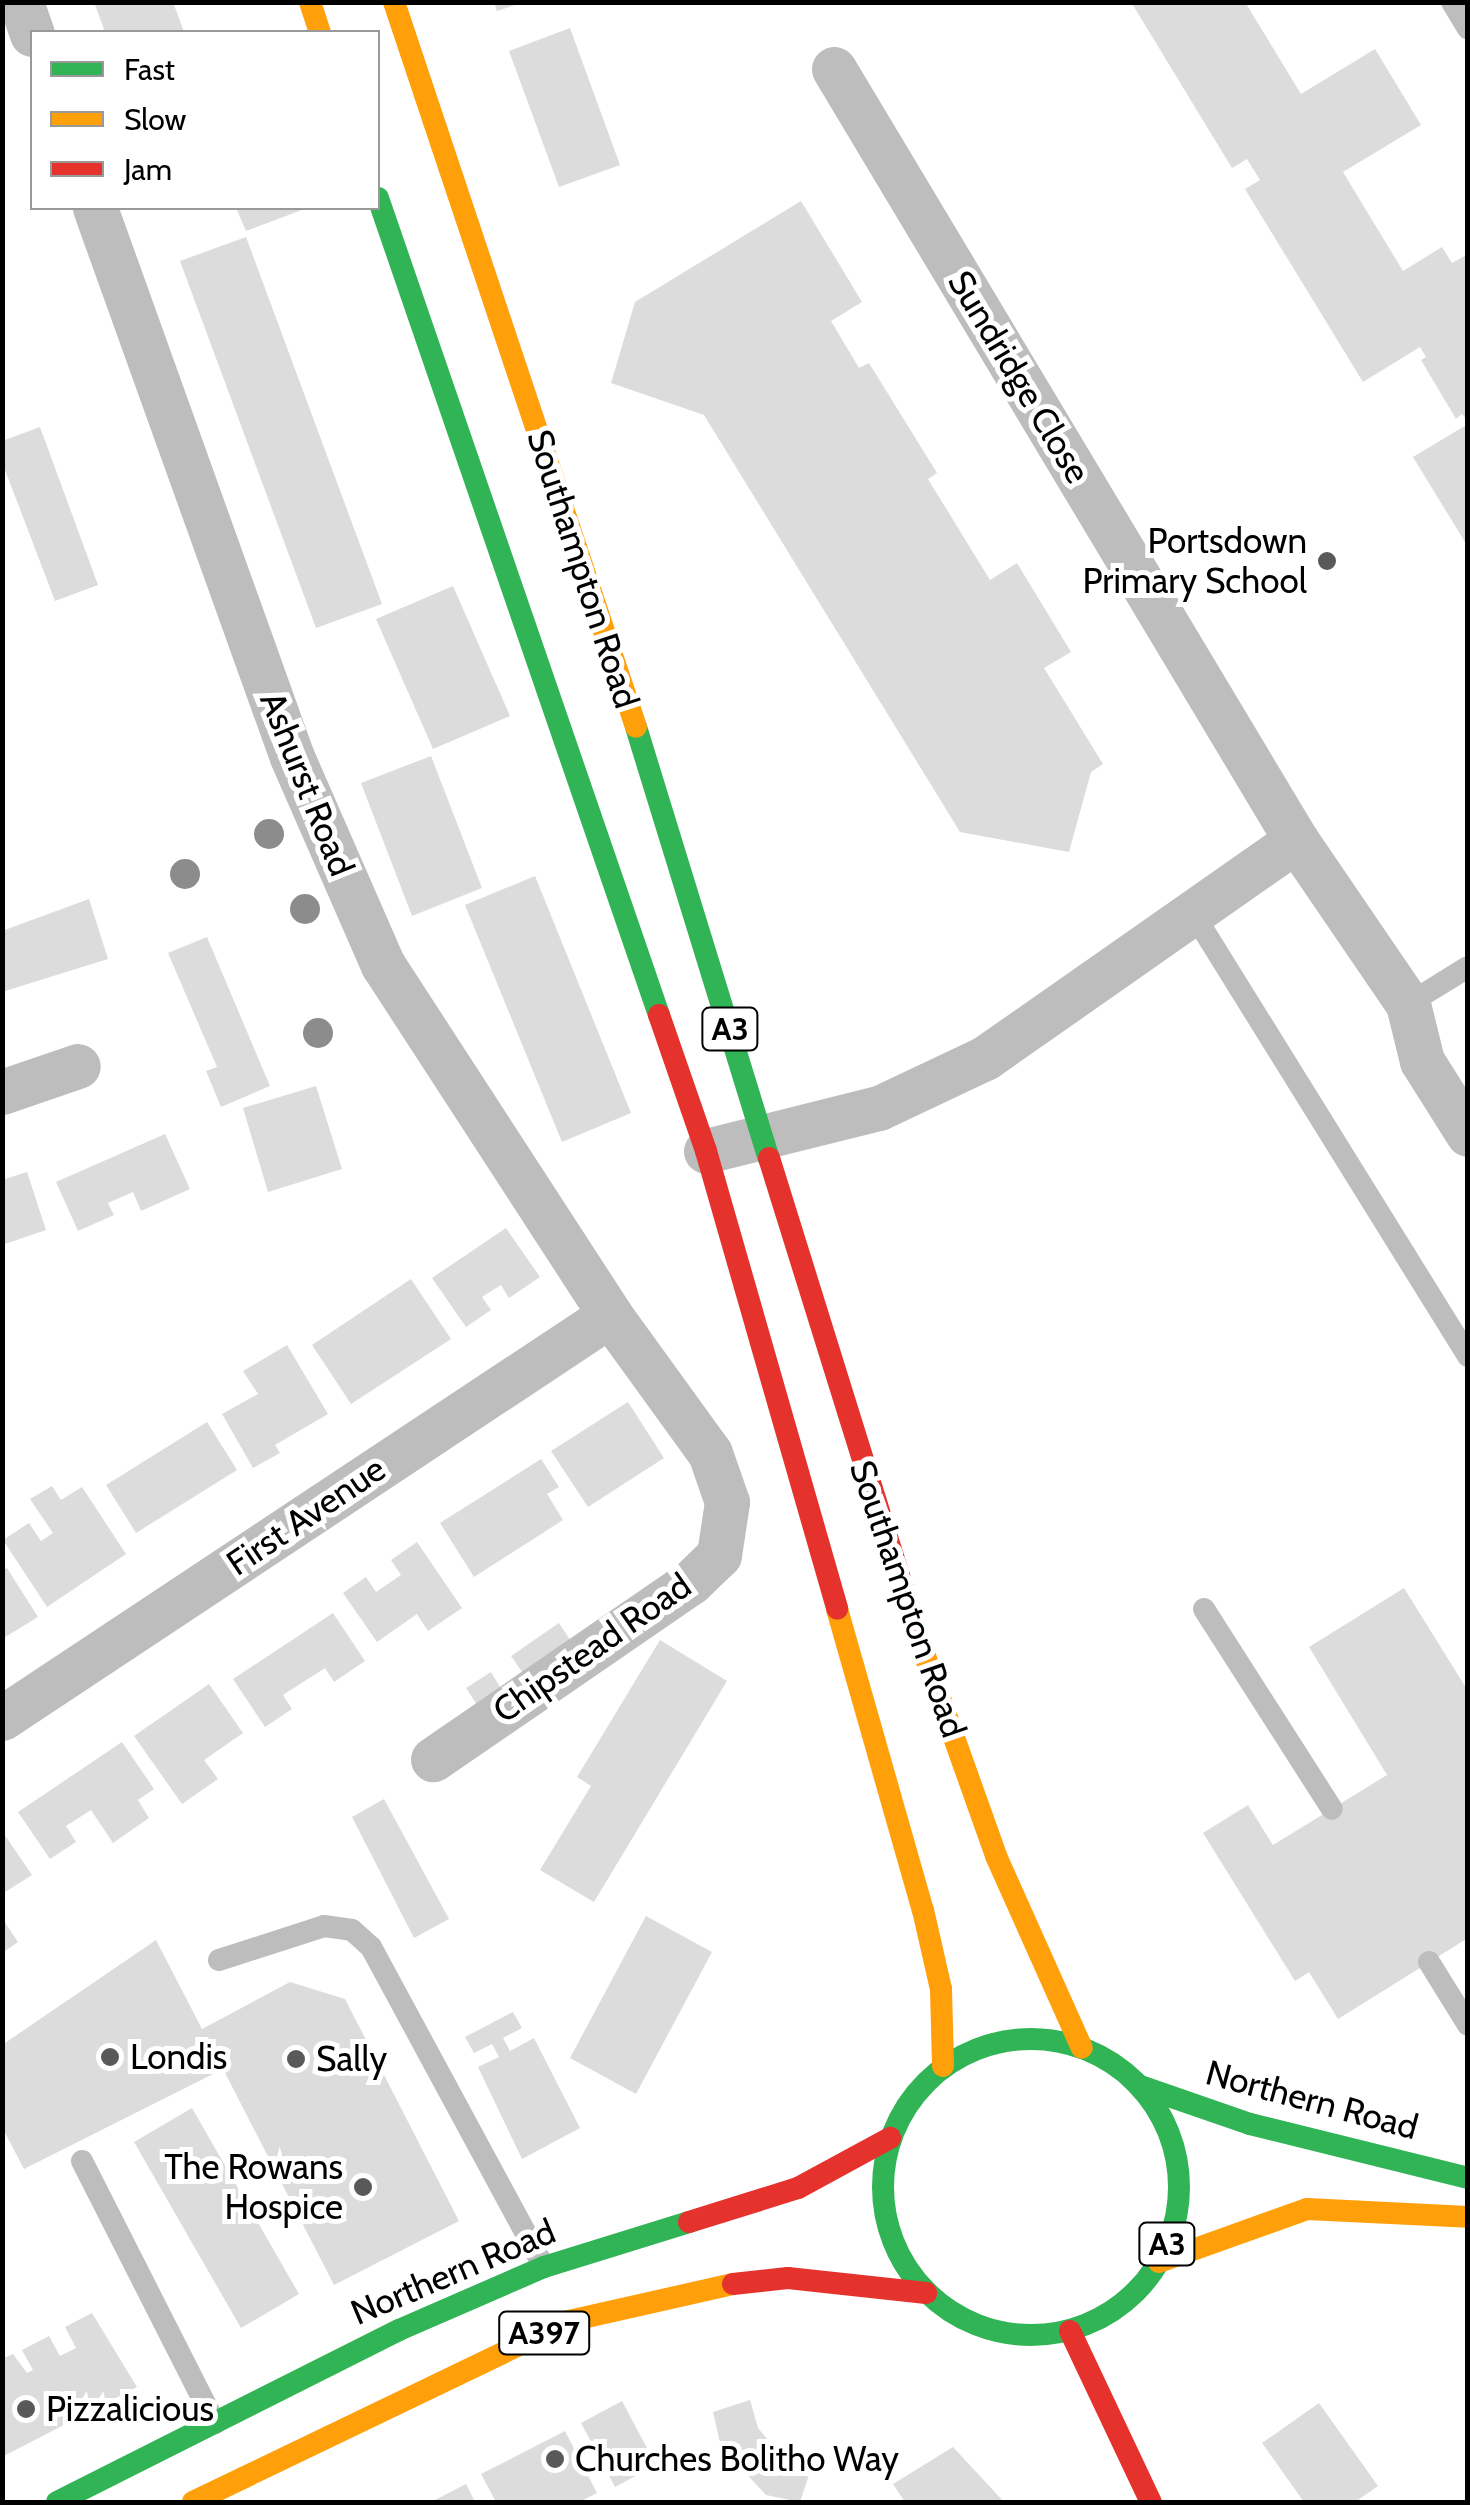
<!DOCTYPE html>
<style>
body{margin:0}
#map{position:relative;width:1470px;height:2505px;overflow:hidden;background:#fff;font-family:Cabin,sans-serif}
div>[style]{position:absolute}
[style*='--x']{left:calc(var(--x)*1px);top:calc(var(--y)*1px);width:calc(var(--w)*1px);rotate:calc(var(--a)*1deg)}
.building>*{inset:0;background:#dcdcdc}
.lane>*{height:22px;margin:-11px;padding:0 11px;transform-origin:11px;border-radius:11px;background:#bdbdbd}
.street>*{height:45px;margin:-22.5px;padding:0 22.5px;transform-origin:22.5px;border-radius:22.5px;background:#bdbdbd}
.fast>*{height:22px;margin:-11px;padding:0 11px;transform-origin:11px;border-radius:11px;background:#30b455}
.fast>.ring{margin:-11px;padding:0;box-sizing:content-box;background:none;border:22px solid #30b455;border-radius:50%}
.slow>*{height:22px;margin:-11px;padding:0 11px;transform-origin:11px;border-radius:11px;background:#ff9f0a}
.jam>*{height:22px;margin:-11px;padding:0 11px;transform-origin:11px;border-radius:11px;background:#e5322d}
.trees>*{width:30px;height:30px;margin:-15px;border-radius:50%;background:#8c8c8c}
.dots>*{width:28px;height:28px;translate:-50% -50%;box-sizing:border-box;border:5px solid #fff;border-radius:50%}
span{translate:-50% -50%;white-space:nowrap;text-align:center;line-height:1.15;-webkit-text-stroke:10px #fff;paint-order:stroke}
.shield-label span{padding:2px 8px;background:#fff;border:2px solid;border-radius:8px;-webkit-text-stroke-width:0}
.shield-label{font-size:32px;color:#000;font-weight:700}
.street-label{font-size:35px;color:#000}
.poi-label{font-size:35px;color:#000}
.right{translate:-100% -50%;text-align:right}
.left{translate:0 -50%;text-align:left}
.frame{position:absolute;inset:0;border:5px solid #000;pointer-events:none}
.legend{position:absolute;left:30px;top:30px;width:350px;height:180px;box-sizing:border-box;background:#fff;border:2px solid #999;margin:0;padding:12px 18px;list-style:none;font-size:30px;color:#000}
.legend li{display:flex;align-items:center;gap:20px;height:50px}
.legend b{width:50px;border:2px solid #999}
</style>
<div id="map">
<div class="building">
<div style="clip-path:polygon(94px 2px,173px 2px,184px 32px,105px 32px)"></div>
<div style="clip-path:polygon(494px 2px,521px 2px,521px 3px,497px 11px)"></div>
<div style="clip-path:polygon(1131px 2px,1245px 2px,1301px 94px,1375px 49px,1421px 125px,1343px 172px,1403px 271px,1442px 247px,1452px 263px,1468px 254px,1468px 422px,1462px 414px,1456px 419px,1421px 360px,1426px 357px,1420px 347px,1363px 382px,1245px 189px,1260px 180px,1247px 159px,1232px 168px)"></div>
<div style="clip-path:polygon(570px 28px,620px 165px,559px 187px,509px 51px)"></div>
<div style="clip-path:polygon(801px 201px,862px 302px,831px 321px,859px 368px,869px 363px,937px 473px,928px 479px,990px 580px,1017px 563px,1071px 652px,1044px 668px,1103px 764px,1091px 772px,1069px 852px,960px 832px,704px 415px,611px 383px,635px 302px)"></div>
<div style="clip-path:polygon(236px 208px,307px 208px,246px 231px)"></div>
<div style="clip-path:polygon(246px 237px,382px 604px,316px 628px,180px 261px)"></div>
<div style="clip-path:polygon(1468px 424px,1468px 547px,1413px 457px)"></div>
<div style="clip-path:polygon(40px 427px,98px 585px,55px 601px,2px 462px,2px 441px)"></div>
<div style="clip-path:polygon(453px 586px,510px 716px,433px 749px,376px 619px)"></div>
<div style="clip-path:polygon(431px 756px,482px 888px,412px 916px,361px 783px)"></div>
<div style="clip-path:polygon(535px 876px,631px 1113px,562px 1142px,465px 905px)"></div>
<div style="clip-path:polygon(89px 899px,108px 959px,2px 992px,2px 931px)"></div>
<div style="clip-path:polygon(207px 937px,270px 1086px,221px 1107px,206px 1071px,217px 1067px,168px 953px)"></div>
<div style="clip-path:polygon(316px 1086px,342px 1169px,268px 1192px,243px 1108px)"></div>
<div style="clip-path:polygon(165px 1134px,190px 1189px,141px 1211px,133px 1192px,108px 1203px,114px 1215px,78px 1231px,56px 1182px)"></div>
<div style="clip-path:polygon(27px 1172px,46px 1230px,2px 1245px,2px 1180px)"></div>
<div style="clip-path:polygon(506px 1228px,540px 1277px,509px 1298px,501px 1285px,482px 1297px,491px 1310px,466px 1327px,432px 1278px)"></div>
<div style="clip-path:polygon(411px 1279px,451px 1339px,351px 1404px,312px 1345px)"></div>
<div style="clip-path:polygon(287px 1345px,328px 1414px,275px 1445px,280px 1453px,253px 1468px,222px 1414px,258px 1394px,243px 1371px)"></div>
<div style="clip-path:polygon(628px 1402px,664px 1458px,588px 1507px,551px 1451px)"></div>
<div style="clip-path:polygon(207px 1422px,237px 1470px,136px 1533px,106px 1485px)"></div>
<div style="clip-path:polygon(541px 1459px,559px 1487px,547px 1494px,563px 1520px,474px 1577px,440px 1523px)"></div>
<div style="clip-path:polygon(52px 1486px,61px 1500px,82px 1487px,126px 1554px,47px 1607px,3px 1540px,29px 1523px,41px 1541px,53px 1533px,30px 1499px)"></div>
<div style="clip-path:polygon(417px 1542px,462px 1608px,428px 1631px,417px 1614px,377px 1642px,343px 1593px,366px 1577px,376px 1592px,401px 1575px,391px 1560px)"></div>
<div style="clip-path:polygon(7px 1568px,38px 1617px,2px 1639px,2px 1571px)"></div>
<div style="clip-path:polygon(1404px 1588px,1468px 1691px,1468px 1938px,1338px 2019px,1309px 1972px,1295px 1981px,1203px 1833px,1248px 1805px,1273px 1845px,1387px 1775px,1309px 1647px)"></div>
<div style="clip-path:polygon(333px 1613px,365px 1661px,334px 1682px,325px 1668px,283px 1695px,292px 1709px,265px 1727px,233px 1679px)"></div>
<div style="clip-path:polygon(559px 1623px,577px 1650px,529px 1682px,511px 1656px)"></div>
<div style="clip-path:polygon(660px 1640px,727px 1681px,594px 1902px,540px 1870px,591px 1786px,577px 1777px)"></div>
<div style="clip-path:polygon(491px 1672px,510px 1703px,486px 1719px,466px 1688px)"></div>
<div style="clip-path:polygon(209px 1684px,243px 1733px,204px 1760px,218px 1779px,182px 1804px,134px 1736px)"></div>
<div style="clip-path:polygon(122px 1742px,154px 1789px,138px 1800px,149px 1818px,113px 1843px,91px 1810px,66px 1826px,76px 1842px,50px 1859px,18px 1812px)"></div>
<div style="clip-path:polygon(384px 1799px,449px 1919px,414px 1938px,352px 1817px)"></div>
<div style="clip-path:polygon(2px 1831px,32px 1875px,2px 1894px)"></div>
<div style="clip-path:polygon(646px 1916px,712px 1952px,636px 2094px,570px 2058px)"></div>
<div style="clip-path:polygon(2px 1918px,18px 1942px,2px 1953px)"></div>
<div style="clip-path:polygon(156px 1940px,202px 2029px,290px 1982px,345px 1999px,459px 2221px,334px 2285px,223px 2069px,24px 2169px,2px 2127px,2px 2045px)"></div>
<div style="clip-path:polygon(513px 2012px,522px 2028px,503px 2038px,510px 2051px,534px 2038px,580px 2128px,522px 2159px,478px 2067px,499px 2057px,492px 2044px,474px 2053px,465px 2037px)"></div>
<div style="clip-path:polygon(192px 2108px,299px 2294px,241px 2328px,134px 2142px)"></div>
<div style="clip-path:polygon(92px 2313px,137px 2387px,2px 2457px,2px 2359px,13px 2354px,27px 2373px,33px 2370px,22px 2350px,49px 2336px,60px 2356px,76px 2348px,65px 2327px)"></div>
<div style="clip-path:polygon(750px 2400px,758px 2428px,786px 2462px,811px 2469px,800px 2502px,766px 2495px,721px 2447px,713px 2412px)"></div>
<div style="clip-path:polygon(622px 2401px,656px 2465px,615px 2487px,581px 2423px)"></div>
<div style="clip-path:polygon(1319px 2403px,1378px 2486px,1355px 2502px,1304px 2502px,1262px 2443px)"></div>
<div style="clip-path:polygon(565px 2431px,597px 2493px,579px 2502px,496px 2502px,481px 2474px)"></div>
<div style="clip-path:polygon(953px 2447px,1004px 2502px,905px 2502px,893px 2484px)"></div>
<div style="clip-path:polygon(466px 2484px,475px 2502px,431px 2502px)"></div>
</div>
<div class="lane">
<div style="--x:1452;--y:2;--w:31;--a:59"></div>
<div style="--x:1191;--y:910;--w:525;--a:58.16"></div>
<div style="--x:1408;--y:1004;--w:70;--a:-31.7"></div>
<div style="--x:1204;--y:1609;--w:237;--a:57.4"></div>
<div style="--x:219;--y:1960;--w:110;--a:-17.9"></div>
<div style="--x:324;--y:1926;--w:28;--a:8"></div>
<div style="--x:352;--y:1930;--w:25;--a:42"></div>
<div style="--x:371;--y:1947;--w:364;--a:61.6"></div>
<div style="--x:1429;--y:1962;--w:74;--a:58.2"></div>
<div style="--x:82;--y:2161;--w:294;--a:63.1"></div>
</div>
<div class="street">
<div style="--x:21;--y:2;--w:34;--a:71"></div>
<div style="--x:834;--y:69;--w:899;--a:59.07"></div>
<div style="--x:1296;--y:840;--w:199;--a:55.7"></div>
<div style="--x:1408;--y:1004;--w:59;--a:76.2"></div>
<div style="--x:1422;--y:1061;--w:86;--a:57.8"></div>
<div style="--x:95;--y:208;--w:583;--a:70.26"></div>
<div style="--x:292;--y:757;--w:227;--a:66.4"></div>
<div style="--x:383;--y:965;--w:417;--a:57"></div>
<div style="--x:610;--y:1315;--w:170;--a:54.1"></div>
<div style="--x:710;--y:1453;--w:52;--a:70.9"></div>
<div style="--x:727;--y:1502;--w:54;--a:98.6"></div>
<div style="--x:719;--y:1555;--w:39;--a:136"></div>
<div style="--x:691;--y:1582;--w:313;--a:145.5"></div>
<div style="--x:2;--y:1092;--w:80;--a:-18.9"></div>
<div style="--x:706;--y:1151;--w:178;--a:-14"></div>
<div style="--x:879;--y:1108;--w:117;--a:-25.3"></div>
<div style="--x:985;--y:1058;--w:380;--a:-35"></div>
<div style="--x:2;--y:1718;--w:729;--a:-33.54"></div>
</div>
<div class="fast">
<div style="--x:378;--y:198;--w:864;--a:71.02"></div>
<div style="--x:636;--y:727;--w:451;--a:72.9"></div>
<div class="ring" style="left:883px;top:2039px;width:274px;height:274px"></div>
<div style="--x:1140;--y:2086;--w:116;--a:19.1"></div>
<div style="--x:1250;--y:2124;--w:225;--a:13.9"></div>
<div style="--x:57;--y:2502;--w:383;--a:-26.7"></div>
<div style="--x:399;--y:2330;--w:158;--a:-23.5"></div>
<div style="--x:544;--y:2267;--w:152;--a:-17.2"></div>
</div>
<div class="slow">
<div style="--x:310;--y:2;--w:32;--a:72"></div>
<div style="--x:394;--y:2;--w:764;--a:71.54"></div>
<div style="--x:837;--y:1609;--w:313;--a:74.1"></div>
<div style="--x:923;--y:1910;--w:81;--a:77.2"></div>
<div style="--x:941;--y:1989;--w:77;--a:88.5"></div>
<div style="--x:915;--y:1628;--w:242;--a:70.4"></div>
<div style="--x:996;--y:1856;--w:210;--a:65.9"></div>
<div style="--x:1159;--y:2262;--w:157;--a:-19.7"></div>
<div style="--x:1307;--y:2209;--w:161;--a:2.8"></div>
<div style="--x:193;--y:2502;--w:417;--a:-25.7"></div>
<div style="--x:569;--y:2321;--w:168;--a:-12.7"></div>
</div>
<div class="jam">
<div style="--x:659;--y:1015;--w:144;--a:70.9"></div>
<div style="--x:706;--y:1151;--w:476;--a:74"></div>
<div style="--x:769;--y:1158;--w:492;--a:72.7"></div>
<div style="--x:689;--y:2222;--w:114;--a:-17.3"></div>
<div style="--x:798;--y:2188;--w:105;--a:-28.5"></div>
<div style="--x:733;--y:2284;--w:55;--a:-6.2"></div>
<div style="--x:788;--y:2278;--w:139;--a:6.2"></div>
<div style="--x:1070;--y:2331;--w:189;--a:64.7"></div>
</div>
<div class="trees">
<div style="left:269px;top:834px"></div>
<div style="left:185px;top:874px"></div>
<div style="left:305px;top:909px"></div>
<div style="left:318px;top:1033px"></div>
</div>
<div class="dots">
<div style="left:1327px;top:561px;background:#595959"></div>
<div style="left:110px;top:2057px;background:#595959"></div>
<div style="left:296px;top:2059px;background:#595959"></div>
<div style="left:363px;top:2187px;background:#595959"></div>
<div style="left:26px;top:2409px;background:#595959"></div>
<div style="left:555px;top:2459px;background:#595959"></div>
</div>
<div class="shield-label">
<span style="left:730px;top:1029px">A3</span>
<span style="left:1167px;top:2244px">A3</span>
<span style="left:544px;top:2333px">A397</span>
</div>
<div class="street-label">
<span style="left:1019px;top:377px;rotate:59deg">Sundridge Close</span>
<span style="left:583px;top:569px;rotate:72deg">Southampton Road</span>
<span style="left:307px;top:784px;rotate:68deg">Ashurst Road</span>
<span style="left:306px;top:1516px;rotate:-34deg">First Avenue</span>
<span style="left:908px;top:1599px;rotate:71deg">Southampton Road</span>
<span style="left:592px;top:1648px;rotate:-35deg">Chipstead Road</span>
<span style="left:1312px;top:2100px;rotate:15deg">Northern Road</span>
<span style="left:453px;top:2272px;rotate:-23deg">Northern Road</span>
</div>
<div class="poi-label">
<span class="right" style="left:1307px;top:561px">Portsdown<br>Primary School</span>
<span class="left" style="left:130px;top:2057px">Londis</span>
<span class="left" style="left:316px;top:2059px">Sally</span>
<span class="right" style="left:343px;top:2187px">The Rowans<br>Hospice</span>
<span class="left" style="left:46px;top:2409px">Pizzalicious</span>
<span class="left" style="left:575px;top:2459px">Churches Bolitho Way</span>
</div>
<div class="frame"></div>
<ul class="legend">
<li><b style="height:12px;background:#30b455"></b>Fast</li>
<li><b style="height:12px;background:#ff9f0a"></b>Slow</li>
<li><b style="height:12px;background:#e5322d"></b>Jam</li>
</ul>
</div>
